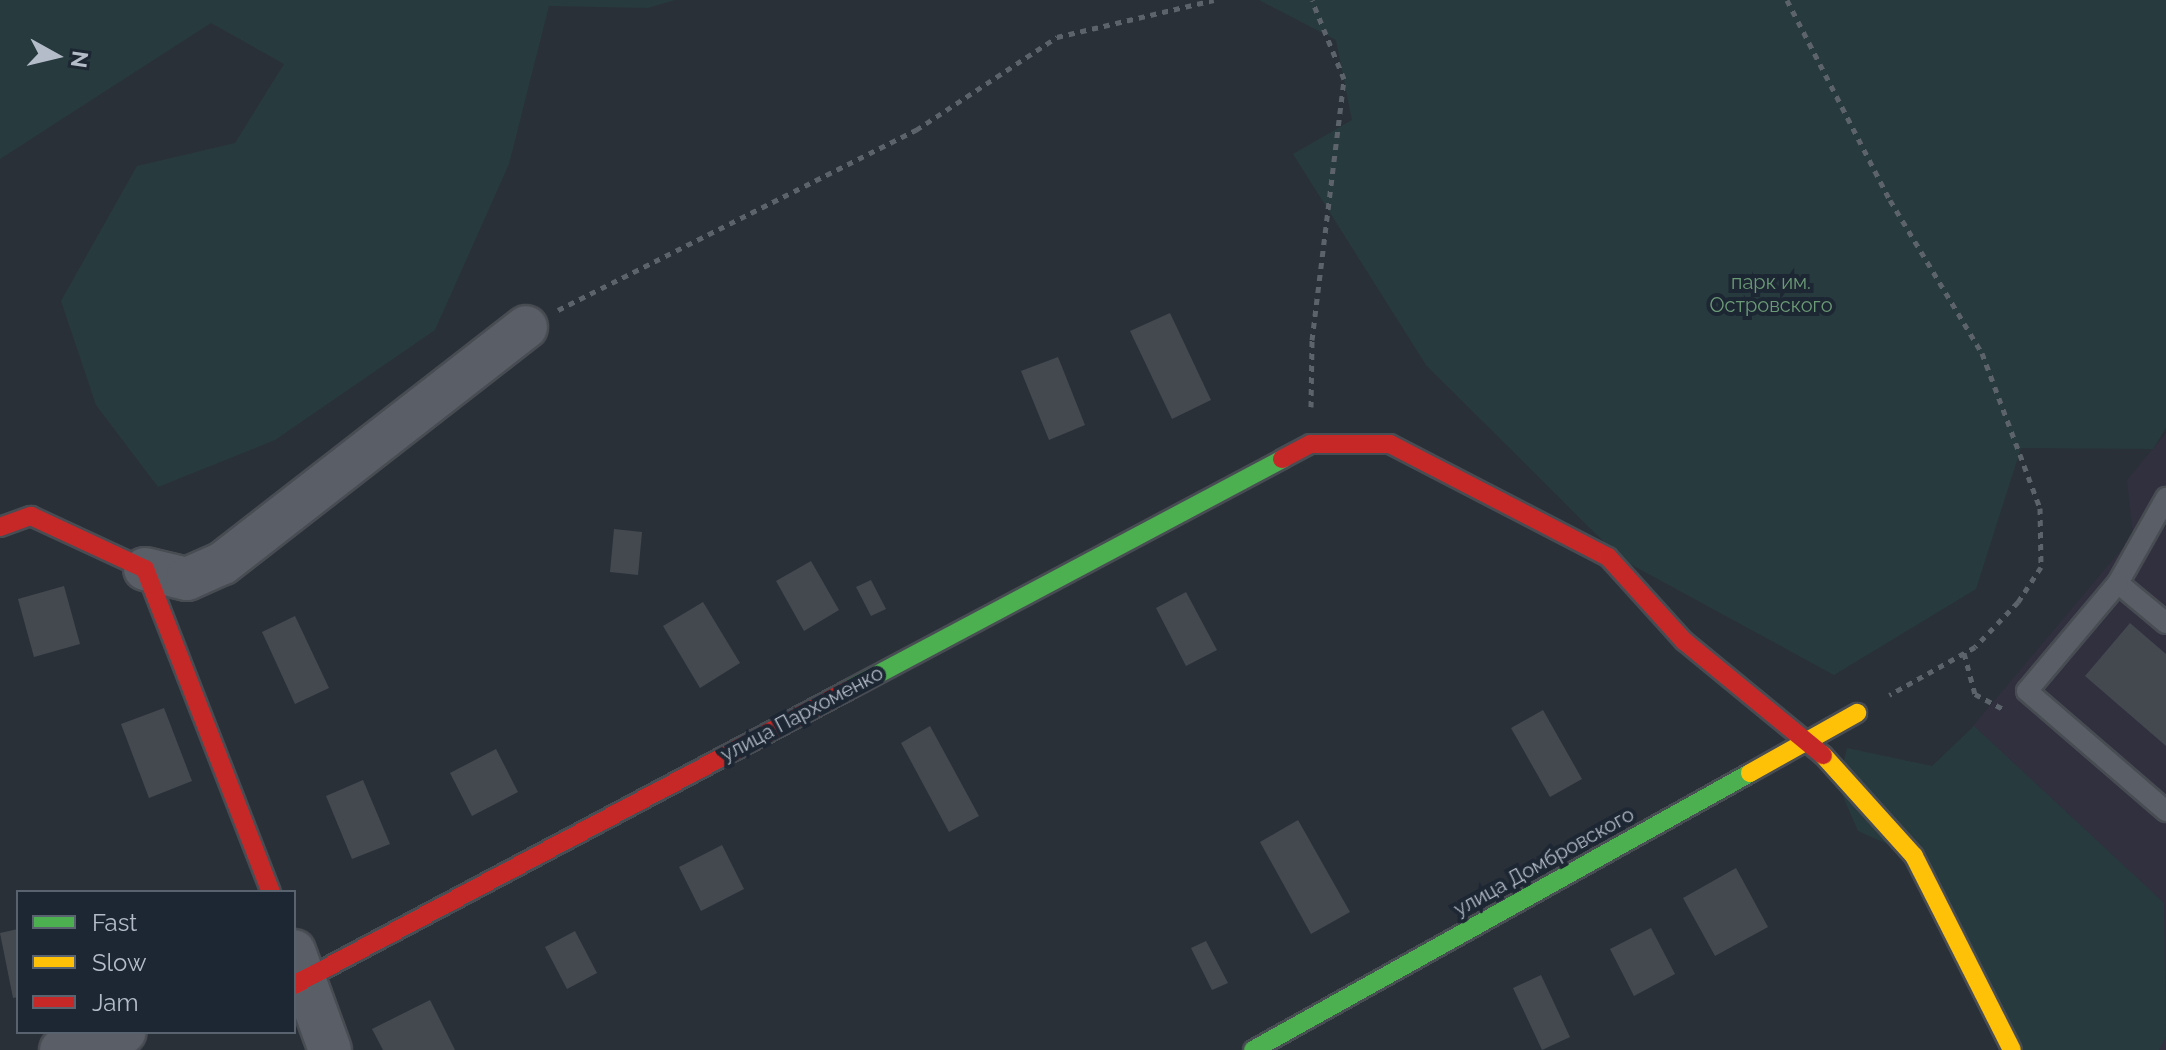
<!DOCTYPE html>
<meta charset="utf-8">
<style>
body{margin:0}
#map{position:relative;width:2166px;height:1050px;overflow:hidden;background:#2a3038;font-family:Raleway,sans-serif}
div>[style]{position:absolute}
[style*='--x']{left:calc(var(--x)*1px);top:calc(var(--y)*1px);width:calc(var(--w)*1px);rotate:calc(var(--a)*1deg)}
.medical>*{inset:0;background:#31303e}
.green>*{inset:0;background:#273a3e}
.building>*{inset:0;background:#444950}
.path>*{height:5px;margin-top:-2.5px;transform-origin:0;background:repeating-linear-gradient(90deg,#5d636a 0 6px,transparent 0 12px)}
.roads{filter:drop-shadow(2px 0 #484c53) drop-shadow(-2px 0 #484c53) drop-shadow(0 2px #484c53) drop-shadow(0 -2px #484c53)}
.lane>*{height:20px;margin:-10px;padding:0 10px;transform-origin:10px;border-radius:10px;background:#5a5e66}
.street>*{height:42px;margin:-21px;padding:0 21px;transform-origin:21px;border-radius:21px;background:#5a5e66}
.fast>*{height:18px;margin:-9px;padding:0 9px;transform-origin:9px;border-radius:9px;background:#4caf50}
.slow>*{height:18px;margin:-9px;padding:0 9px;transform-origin:9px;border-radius:9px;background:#ffc107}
.jam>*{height:18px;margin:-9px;padding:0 9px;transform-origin:9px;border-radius:9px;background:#c62828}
span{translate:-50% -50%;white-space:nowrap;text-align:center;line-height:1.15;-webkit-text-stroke:8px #1d2633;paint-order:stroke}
.park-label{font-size:20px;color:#6b9a76}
.street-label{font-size:20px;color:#b4bcc9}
.legend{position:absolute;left:16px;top:890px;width:280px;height:144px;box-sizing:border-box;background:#1d2633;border:2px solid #59626f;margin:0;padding:10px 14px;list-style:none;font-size:24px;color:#b4bcc9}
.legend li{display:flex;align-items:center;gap:16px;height:40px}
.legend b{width:40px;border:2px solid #59626f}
.north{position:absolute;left:16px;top:16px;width:80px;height:80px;-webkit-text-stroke:6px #1d2633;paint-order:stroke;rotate:98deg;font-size:22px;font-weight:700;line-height:32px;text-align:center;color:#b4bcc9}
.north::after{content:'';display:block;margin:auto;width:28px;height:36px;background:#b4bcc9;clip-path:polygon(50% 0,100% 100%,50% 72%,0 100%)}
</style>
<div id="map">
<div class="medical">
<div style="clip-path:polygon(2166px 433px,2166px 1050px,2089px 1050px,1931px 776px,2133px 536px,2127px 480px)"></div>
</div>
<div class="green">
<div style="clip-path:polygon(0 0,675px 0,648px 8px,549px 6px,509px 164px,435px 330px,275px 440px,158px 487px,96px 405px,61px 301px,137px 166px,235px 143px,284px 64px,211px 23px,0 159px)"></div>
<div style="clip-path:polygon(1259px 0,2166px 0,2166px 428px,2153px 449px,2021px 448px,1976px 589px,1834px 675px,1621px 559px,1426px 365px,1293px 154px,1352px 120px,1336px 40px)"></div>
<div style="clip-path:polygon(1974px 726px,2164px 903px,2166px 1037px,2159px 1050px,2022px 1050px,1914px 856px,1858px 831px,1838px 785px,1847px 748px,1932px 766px)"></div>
</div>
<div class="building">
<div style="clip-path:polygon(1170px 313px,1211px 400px,1172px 419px,1130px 331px)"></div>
<div style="clip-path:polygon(1058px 357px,1085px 425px,1049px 440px,1021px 371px)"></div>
<div style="clip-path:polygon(614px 529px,642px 532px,638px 575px,610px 572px)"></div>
<div style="clip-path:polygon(811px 561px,839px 610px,804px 631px,776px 581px)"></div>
<div style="clip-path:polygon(871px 580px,886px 609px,871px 616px,856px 587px)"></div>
<div style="clip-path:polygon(64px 586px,80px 644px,34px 657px,18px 599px)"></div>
<div style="clip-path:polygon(1186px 592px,1217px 650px,1186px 666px,1156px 608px)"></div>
<div style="clip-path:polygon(703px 602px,740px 663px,700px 688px,663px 626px)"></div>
<div style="clip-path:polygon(295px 616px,329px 688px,295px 704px,262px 632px)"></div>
<div style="clip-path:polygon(2130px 623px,2166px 654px,2166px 746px,2085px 676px)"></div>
<div style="clip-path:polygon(164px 708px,192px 781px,149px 798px,121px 724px)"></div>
<div style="clip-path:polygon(1543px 710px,1582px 779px,1550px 797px,1511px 728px)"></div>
<div style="clip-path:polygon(930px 726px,979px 816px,949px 832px,901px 743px)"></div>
<div style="clip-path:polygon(496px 749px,518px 792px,472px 816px,450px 773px)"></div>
<div style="clip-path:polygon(363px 780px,390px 844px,352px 859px,326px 796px)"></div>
<div style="clip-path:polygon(1298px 820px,1350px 912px,1311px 934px,1260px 842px)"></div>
<div style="clip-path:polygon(722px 845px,744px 889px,701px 911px,679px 867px)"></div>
<div style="clip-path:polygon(1736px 868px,1768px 927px,1715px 956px,1683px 898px)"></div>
<div style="clip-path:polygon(1651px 928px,1675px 974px,1634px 996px,1610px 949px)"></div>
<div style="clip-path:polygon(18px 929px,18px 997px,13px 998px,0 933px)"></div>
<div style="clip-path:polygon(575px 931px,597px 973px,567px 989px,545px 947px)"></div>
<div style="clip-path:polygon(1206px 941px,1228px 983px,1212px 990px,1191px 948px)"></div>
<div style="clip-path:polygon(1541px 975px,1570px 1037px,1542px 1050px,1513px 988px)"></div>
<div style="clip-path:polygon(430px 1000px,455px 1050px,383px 1050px,372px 1029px)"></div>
</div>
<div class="path">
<div style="--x:1787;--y:0;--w:225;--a:62.8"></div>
<div style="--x:1890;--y:200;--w:179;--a:59"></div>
<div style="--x:1982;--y:353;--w:165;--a:69.5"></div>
<div style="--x:2040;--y:508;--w:59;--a:89"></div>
<div style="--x:2041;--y:567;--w:42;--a:123.3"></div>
<div style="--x:2018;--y:602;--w:62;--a:133.7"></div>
<div style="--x:1975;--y:647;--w:98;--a:150.8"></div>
<div style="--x:558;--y:310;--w:401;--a:-26.7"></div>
<div style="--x:916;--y:130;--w:169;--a:-33.4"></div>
<div style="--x:1057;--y:37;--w:161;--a:-13.3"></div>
<div style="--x:1311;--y:407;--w:67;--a:-89.1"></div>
<div style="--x:1312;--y:340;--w:263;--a:-83"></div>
<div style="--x:1344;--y:79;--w:85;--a:-112.1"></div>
<div style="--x:1964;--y:653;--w:42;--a:75"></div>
<div style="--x:1975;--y:694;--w:34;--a:28"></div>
</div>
<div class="roads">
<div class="lane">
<div style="--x:2118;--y:583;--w:98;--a:-60.5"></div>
<div style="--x:2166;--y:623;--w:62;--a:-140.2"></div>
<div style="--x:2118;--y:583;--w:141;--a:130.1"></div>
<div style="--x:2027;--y:691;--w:184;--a:40.8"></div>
</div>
<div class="street">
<div style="--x:145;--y:569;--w:43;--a:13.4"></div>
<div style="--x:187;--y:579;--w:39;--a:-24"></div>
<div style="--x:223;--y:563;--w:384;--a:-37.9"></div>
<div style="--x:294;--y:951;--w:105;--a:70"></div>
<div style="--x:61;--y:1050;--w:66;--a:-15.7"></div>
</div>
<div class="fast">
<div style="--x:852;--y:688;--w:487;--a:-28"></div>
<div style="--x:1253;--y:1050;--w:569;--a:-29.13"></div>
</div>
<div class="slow">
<div style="--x:1823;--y:755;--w:136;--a:48"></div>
<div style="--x:1914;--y:856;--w:217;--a:63.2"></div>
<div style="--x:1750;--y:773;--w:123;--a:-29.3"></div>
</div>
<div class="jam">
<div style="--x:1282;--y:459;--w:32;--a:-28"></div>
<div style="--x:1310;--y:444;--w:80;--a:0"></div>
<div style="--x:1390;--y:444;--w:246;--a:27.4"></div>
<div style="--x:1608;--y:557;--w:113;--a:47.9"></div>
<div style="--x:1684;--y:641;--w:180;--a:39.4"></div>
<div style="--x:0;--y:527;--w:33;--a:-20"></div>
<div style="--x:31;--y:516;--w:126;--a:24.9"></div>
<div style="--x:145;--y:569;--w:347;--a:68.7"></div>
<div style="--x:294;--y:985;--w:632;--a:-28.02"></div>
</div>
</div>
<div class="park-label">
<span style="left:1771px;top:294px">парк им.<br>Островского</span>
</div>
<div class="street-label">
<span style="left:802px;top:714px;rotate:-28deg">улица Пархоменко</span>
<span style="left:1544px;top:862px;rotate:-29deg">улица Домбровского</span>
</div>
<ul class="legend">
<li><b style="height:10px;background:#4caf50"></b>Fast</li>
<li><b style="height:10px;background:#ffc107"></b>Slow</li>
<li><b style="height:10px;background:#c62828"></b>Jam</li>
</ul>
<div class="north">N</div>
</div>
